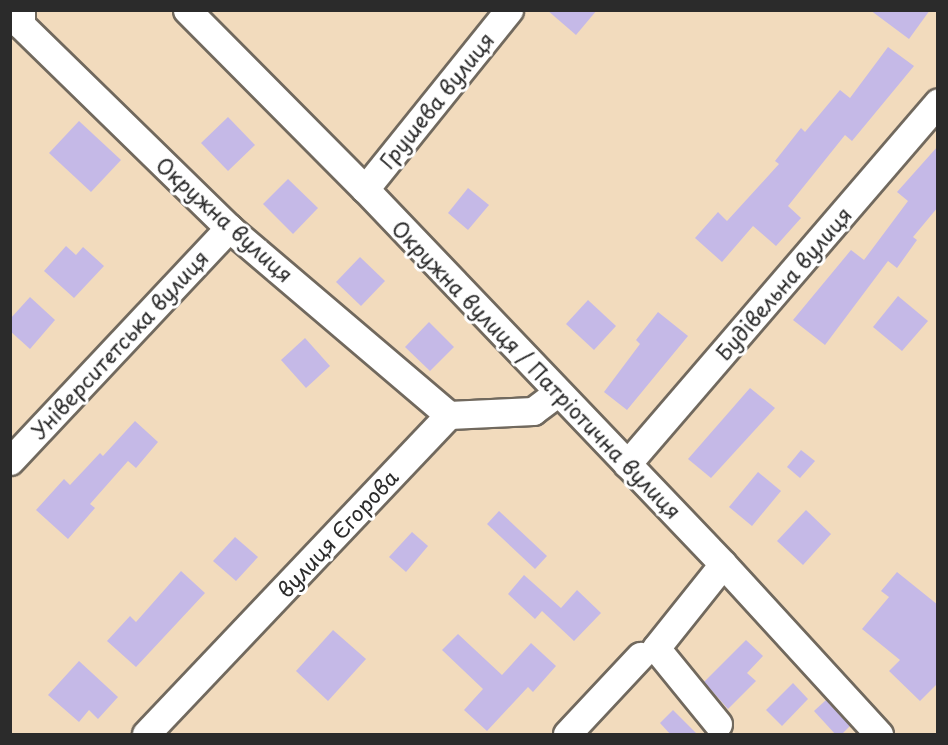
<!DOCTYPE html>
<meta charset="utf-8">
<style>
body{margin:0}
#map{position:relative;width:948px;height:745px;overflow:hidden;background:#f2dbbd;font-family:"Playpen Sans",sans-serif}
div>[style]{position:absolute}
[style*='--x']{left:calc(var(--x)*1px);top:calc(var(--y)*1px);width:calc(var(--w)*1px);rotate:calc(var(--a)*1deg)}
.building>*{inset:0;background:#c5b9e7}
.roads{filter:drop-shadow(2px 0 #71695e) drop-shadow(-2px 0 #71695e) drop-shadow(0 2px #71695e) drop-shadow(0 -2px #71695e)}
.minor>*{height:27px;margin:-13.5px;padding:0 13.5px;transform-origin:13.5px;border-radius:13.5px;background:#fff}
span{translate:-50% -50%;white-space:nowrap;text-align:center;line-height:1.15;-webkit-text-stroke:6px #fff;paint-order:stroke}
.street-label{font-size:21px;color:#2b2b2b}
.frame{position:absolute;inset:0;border:12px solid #2b2b2b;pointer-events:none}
</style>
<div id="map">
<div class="building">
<div style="clip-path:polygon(547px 10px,597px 10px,576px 35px)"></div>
<div style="clip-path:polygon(870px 10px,930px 10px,909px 39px)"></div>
<div style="clip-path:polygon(888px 47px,914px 66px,852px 141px,845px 135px,788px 206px,801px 218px,776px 246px,753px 226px,722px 262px,695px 238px,718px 212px,727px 221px,779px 164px,775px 161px,801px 128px,805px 132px,840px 90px,850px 98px)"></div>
<div style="clip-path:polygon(228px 117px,255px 145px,228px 171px,201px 143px)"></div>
<div style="clip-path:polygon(79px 121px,121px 160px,91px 192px,49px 153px)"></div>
<div style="clip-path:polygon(938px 146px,938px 207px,913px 237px,917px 240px,897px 268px,888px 261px,825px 345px,793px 320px,851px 250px,864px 260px,908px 201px,897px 192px)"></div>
<div style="clip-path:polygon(288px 179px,318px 208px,293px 234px,263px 204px)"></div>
<div style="clip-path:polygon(468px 188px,489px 205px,468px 230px,448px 213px)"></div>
<div style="clip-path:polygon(66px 246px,76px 255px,83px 247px,104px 266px,74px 298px,44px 271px)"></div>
<div style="clip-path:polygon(360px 257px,385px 281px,361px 306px,336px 282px)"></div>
<div style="clip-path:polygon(898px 296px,928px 321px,902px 351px,873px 327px)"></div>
<div style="clip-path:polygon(30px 297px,55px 320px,30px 349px,10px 331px,10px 319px)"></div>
<div style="clip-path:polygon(588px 300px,616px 326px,594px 350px,566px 324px)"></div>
<div style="clip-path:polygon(658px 312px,688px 336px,627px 410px,604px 392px,640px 344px,636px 340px)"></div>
<div style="clip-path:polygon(429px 322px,454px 347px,430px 371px,405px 347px)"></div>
<div style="clip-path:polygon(305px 338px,330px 366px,306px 388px,281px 360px)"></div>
<div style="clip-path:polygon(750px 388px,775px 408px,711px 478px,688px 459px)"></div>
<div style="clip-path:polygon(135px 421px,158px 442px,136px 468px,128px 461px,90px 504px,95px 508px,68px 539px,36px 510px,64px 479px,70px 485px,100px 453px,103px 456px)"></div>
<div style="clip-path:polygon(801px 450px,815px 461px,800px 478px,787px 467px)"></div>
<div style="clip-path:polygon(758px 472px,781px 491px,752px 526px,729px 507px)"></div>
<div style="clip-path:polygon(806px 510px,831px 534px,803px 565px,777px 541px)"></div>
<div style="clip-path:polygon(499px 511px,547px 556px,535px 569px,487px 524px)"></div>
<div style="clip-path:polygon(412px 532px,428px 546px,406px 572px,389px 557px)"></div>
<div style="clip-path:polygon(235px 537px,258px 557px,236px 581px,213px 561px)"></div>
<div style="clip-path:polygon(181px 571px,205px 593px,136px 667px,107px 641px,130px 616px,136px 622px)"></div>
<div style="clip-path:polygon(897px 572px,938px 605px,938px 683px,920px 701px,889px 671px,900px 660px,862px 629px,889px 597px,881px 591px)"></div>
<div style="clip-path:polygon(524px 575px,561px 608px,577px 590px,601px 613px,574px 641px,542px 611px,535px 619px,508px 594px)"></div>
<div style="clip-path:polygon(333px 630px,366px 659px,328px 701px,296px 671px)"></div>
<div style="clip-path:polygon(458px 634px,502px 675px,531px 643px,556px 666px,533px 692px,528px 687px,487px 731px,464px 710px,483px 689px,442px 650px)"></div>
<div style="clip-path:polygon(746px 640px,763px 656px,747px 673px,756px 681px,728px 709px,704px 682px)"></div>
<div style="clip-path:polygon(79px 661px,118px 697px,98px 719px,89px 710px,79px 722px,48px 695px)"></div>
<div style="clip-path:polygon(793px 683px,808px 699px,782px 726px,766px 710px)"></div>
<div style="clip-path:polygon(826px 700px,850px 726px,841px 735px,836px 735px,814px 711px)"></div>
<div style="clip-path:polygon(673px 710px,698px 735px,671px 735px,660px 723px)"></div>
</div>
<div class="roads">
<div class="minor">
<div style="--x:21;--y:10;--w:15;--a:90"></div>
<div style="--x:21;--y:25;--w:291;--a:44.3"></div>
<div style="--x:229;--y:228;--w:289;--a:40.4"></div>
<div style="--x:187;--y:10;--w:252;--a:45.2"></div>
<div style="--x:365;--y:189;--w:518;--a:46.33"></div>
<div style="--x:723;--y:564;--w:231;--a:47.5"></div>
<div style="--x:365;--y:189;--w:230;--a:-51.2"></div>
<div style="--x:10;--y:461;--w:320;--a:-46.8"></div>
<div style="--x:627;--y:464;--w:477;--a:-49.3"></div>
<div style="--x:718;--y:724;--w:98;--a:-129.2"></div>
<div style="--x:656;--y:648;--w:107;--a:-51.4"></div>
<div style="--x:146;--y:734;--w:440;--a:-46.5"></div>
<div style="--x:449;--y:415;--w:84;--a:-2.7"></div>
<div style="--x:533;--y:411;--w:31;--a:-37"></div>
<div style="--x:567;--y:734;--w:107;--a:-46.9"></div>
</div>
</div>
<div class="street-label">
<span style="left:436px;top:100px;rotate:-51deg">Грушева вулиця</span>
<span style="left:225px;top:219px;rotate:42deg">Окружна вулиця</span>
<span style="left:783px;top:283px;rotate:-49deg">Будівельна вулиця</span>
<span style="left:119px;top:344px;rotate:-47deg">Університетська вулиця</span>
<span style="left:537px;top:369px;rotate:46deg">Окружна вулиця / Патріотична вулиця</span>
<span style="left:337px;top:533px;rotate:-47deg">вулиця Єгорова</span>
</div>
<div class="frame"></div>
</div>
